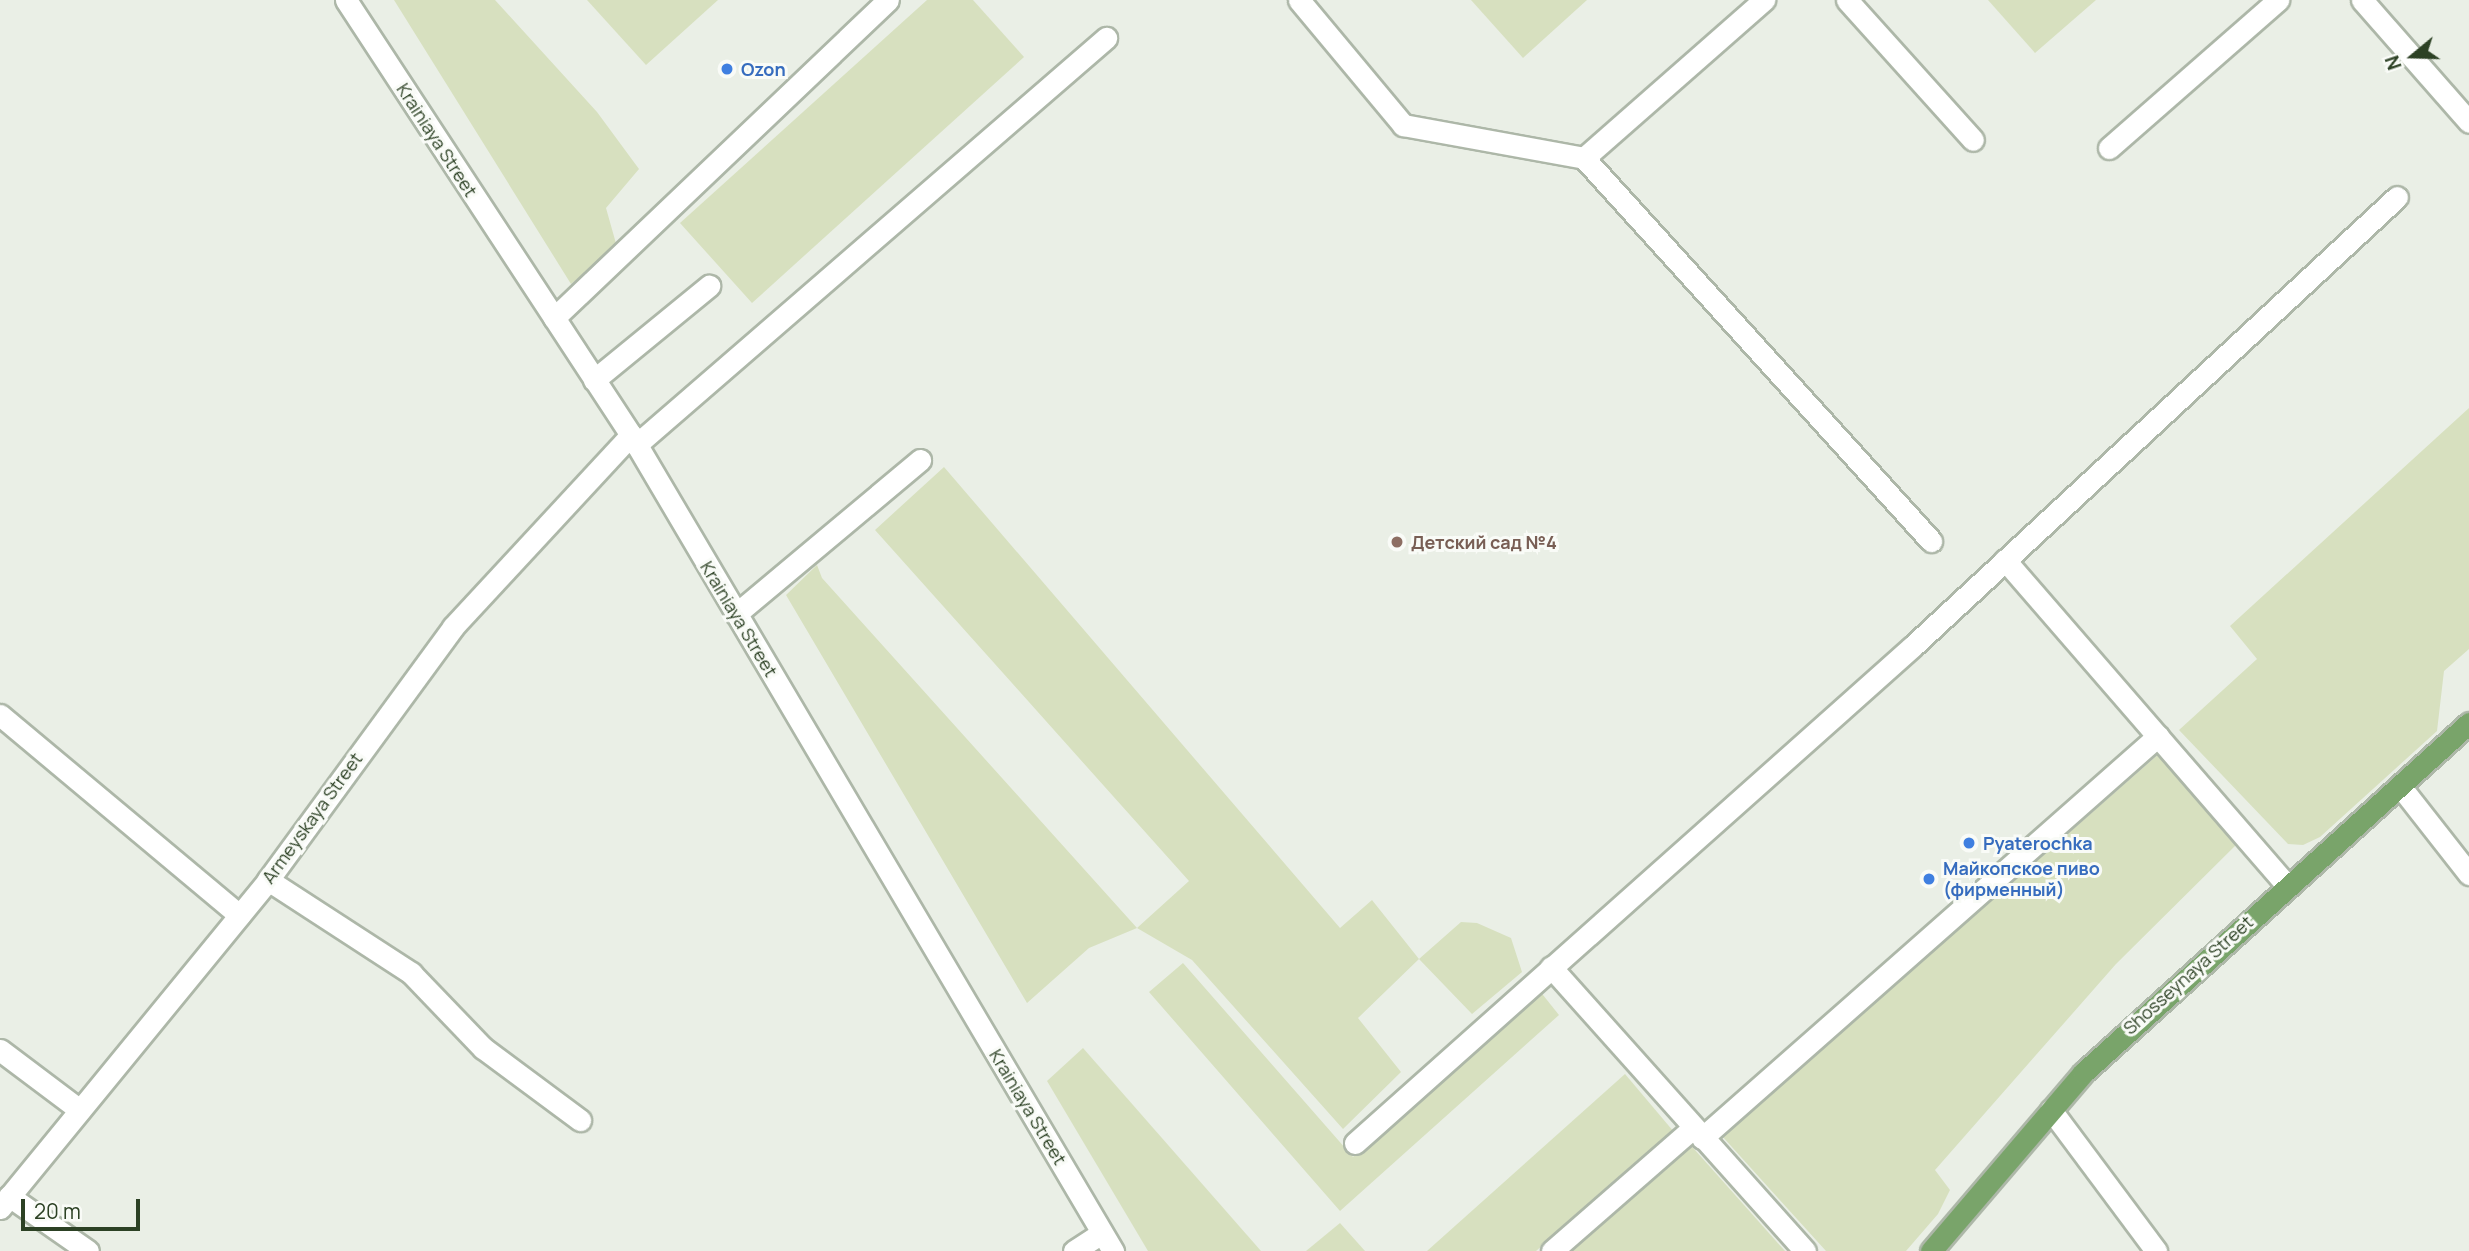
<!DOCTYPE html>
<meta charset="utf-8">
<style>
body{margin:0}
#map{position:relative;width:2469px;height:1251px;overflow:hidden;background:#eaefe6;font-family:Manrope,sans-serif}
div>[style]{position:absolute}
[style*='--x']{left:calc(var(--x)*1px);top:calc(var(--y)*1px);width:calc(var(--w)*1px);rotate:calc(var(--a)*1deg)}
.green>*{inset:0;background:#d7e0bf}
.roads{filter:drop-shadow(2px 0 #adb7a8) drop-shadow(-2px 0 #adb7a8) drop-shadow(0 2px #adb7a8) drop-shadow(0 -2px #adb7a8)}
.minor>*{height:21px;margin:-10.5px;padding:0 10.5px;transform-origin:10.5px;border-radius:10.5px;background:#fff}
.major>*{height:21px;margin:-10.5px;padding:0 10.5px;transform-origin:10.5px;border-radius:10.5px;background:#79a46a}
.dots>*{width:19px;height:19px;translate:-50% -50%;box-sizing:border-box;border:4px solid #f9fbf7;border-radius:50%}
span{translate:-50% -50%;white-space:nowrap;text-align:center;line-height:1.15;-webkit-text-stroke:6px #f9fbf7;paint-order:stroke}
.shop-label{font-size:18px;color:#366cbe;font-weight:700}
.left{translate:0 -50%;text-align:left}
.street-label{font-size:18px;color:#2c4124}
.education-label{font-size:18px;color:#785e54;font-weight:700}
.north{position:absolute;left:2378px;top:21px;width:70px;height:70px;-webkit-text-stroke:5px #f9fbf7;paint-order:stroke;rotate:251deg;font-size:19px;font-weight:700;line-height:28px;text-align:center;color:#2c4124}
.north::after{content:'';display:block;margin:auto;width:24px;height:32px;background:#2c4124;clip-path:polygon(50% 0,100% 100%,50% 72%,0 100%)}
.scale{position:absolute;left:21px;top:1199px;width:119px;height:32px;box-sizing:border-box;border:4px solid #2c4124;border-top:0;padding-left:9px;font-size:21px;line-height:24px;white-space:nowrap;color:#2c4124;-webkit-text-stroke:5px #f9fbf7;paint-order:stroke}
</style>
<div id="map">
<div class="green">
<div style="clip-path:polygon(394px 0,495px 0,597px 112px,639px 169px,606px 208px,617px 247px,571px 284px)"></div>
<div style="clip-path:polygon(587px 0,718px 0,646px 65px)"></div>
<div style="clip-path:polygon(927px 0,973px 0,1024px 57px,752px 303px,680px 223px)"></div>
<div style="clip-path:polygon(1471px 0,1587px 0,1523px 58px)"></div>
<div style="clip-path:polygon(1988px 0,2096px 0,2035px 53px)"></div>
<div style="clip-path:polygon(2469px 408px,2469px 649px,2444px 671px,2437px 731px,2320px 837px,2303px 845px,2288px 844px,2179px 730px,2257px 659px,2230px 626px)"></div>
<div style="clip-path:polygon(944px 467px,1340px 928px,1372px 900px,1419px 959px,1461px 922px,1477px 923px,1511px 938px,1522px 972px,1472px 1014px,1419px 959px,1358px 1018px,1401px 1072px,1343px 1129px,1192px 960px,1137px 928px,1089px 948px,1027px 1003px,786px 595px,817px 565px,822px 578px,1137px 928px,1189px 881px,875px 530px)"></div>
<div style="clip-path:polygon(2160px 753px,2238px 843px,2116px 964px,1935px 1170px,1950px 1190px,1938px 1214px,1906px 1251px,1826px 1251px,1722px 1136px)"></div>
<div style="clip-path:polygon(1183px 963px,1353px 1157px,1539px 990px,1559px 1015px,1340px 1211px,1149px 992px)"></div>
<div style="clip-path:polygon(1083px 1048px,1261px 1251px,1148px 1251px,1047px 1081px)"></div>
<div style="clip-path:polygon(1625px 1074px,1674px 1132px,1536px 1251px,1427px 1251px)"></div>
<div style="clip-path:polygon(1687px 1141px,1785px 1251px,1566px 1251px)"></div>
<div style="clip-path:polygon(1340px 1223px,1365px 1251px,1306px 1251px)"></div>
</div>
<div class="roads">
<div class="minor">
<div style="--x:346;--y:0;--w:520;--a:56.77"></div>
<div style="--x:631;--y:435;--w:948;--a:59.43"></div>
<div style="--x:1299;--y:0;--w:163;--a:50.2"></div>
<div style="--x:1403;--y:125;--w:184;--a:10.3"></div>
<div style="--x:1584;--y:158;--w:240;--a:-41.3"></div>
<div style="--x:1847;--y:0;--w:188;--a:48"></div>
<div style="--x:2362;--y:0;--w:162;--a:48.7"></div>
<div style="--x:2109;--y:148;--w:225;--a:-41.2"></div>
<div style="--x:1584;--y:158;--w:517;--a:47.82"></div>
<div style="--x:554;--y:318;--w:461;--a:-43.6"></div>
<div style="--x:594;--y:380;--w:149;--a:-39.3"></div>
<div style="--x:636;--y:445;--w:622;--a:-40.89"></div>
<div style="--x:2005;--y:560;--w:431;--a:49.1"></div>
<div style="--x:736;--y:614;--w:240;--a:-39.9"></div>
<div style="--x:0;--y:715;--w:312;--a:39.9"></div>
<div style="--x:2400;--y:786;--w:112;--a:51.9"></div>
<div style="--x:268;--y:880;--w:171;--a:33"></div>
<div style="--x:411;--y:973;--w:104;--a:46.2"></div>
<div style="--x:483;--y:1048;--w:121;--a:36.6"></div>
<div style="--x:1551;--y:967;--w:381;--a:48.2"></div>
<div style="--x:0;--y:1050;--w:100;--a:36.9"></div>
<div style="--x:2051;--y:1110;--w:176;--a:53.3"></div>
<div style="--x:1702;--y:1138;--w:608;--a:-41.4"></div>
<div style="--x:1355;--y:1143;--w:747;--a:-41.69"></div>
<div style="--x:1913;--y:646;--w:660;--a:-42.85"></div>
<div style="--x:9;--y:1196;--w:96;--a:34.8"></div>
<div style="--x:0;--y:1208;--w:424;--a:-50.7"></div>
<div style="--x:268;--y:880;--w:313;--a:-53.8"></div>
<div style="--x:453;--y:627;--w:262;--a:-47.2"></div>
<div style="--x:1074;--y:1251;--w:33;--a:-33"></div>
<div style="--x:1552;--y:1251;--w:187;--a:-41.1"></div>
</div>
<div class="major">
<div style="--x:1931;--y:1251;--w:234;--a:-49.5"></div>
<div style="--x:2083;--y:1073;--w:521;--a:-42.2"></div>
</div>
</div>
<div class="dots">
<div style="left:727px;top:69px;background:#3f7fe0"></div>
<div style="left:1397px;top:542px;background:#8d6e63"></div>
<div style="left:1969px;top:843px;background:#3f7fe0"></div>
<div style="left:1929px;top:879px;background:#3f7fe0"></div>
</div>
<div class="shop-label">
<span class="left" style="left:741px;top:69px">Ozon</span>
<span class="left" style="left:1983px;top:843px">Pyaterochka</span>
<span class="left" style="left:1943px;top:879px">Майкопское пиво<br>(фирменный)</span>
</div>
<div class="street-label">
<span style="left:437px;top:140px;rotate:57deg">Krainiaya Street</span>
<span style="left:739px;top:619px;rotate:59deg">Krainiaya Street</span>
<span style="left:312px;top:818px;rotate:-54deg">Armeyskaya Street</span>
<span style="left:2188px;top:975px;rotate:-42deg">Shosseynaya Street</span>
<span style="left:1028px;top:1107px;rotate:59deg">Krainiaya Street</span>
</div>
<div class="education-label">
<span class="left" style="left:1411px;top:542px">Детский сад №4</span>
</div>
<div class="north">N</div>
<div class="scale">20 m</div>
</div>
